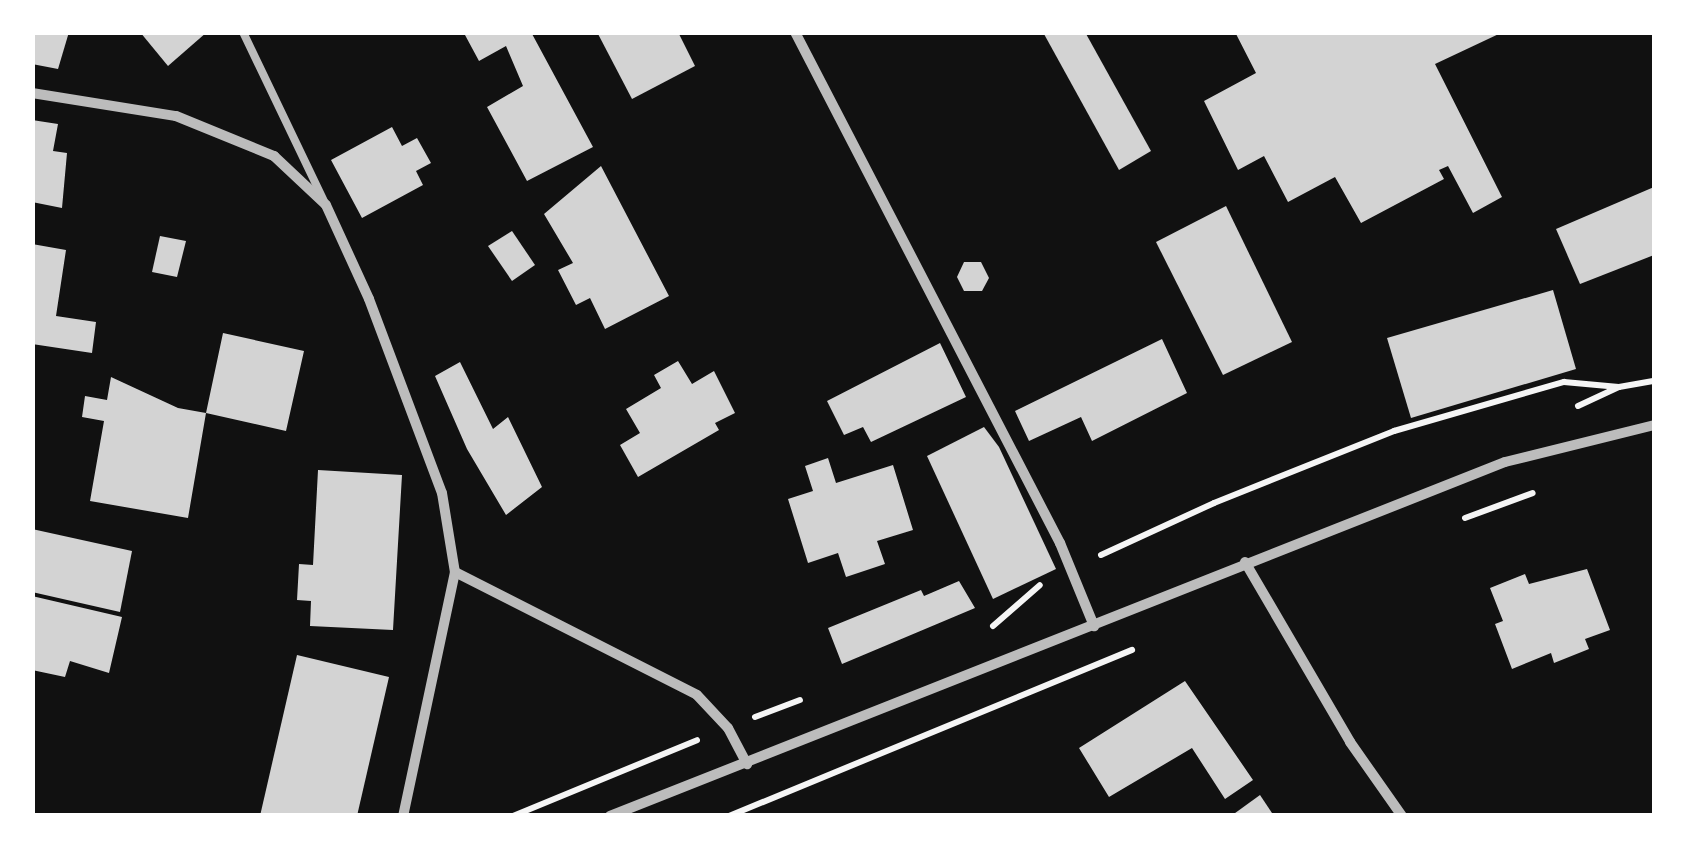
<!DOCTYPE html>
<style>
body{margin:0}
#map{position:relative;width:1687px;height:848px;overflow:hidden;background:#111;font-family:"Work Sans",sans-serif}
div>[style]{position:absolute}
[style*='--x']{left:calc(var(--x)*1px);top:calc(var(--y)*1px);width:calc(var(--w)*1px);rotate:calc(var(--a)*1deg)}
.building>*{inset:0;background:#d3d3d3}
.path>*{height:6px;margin:-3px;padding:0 3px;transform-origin:3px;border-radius:3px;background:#f5f5f5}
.service>*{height:8px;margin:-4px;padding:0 4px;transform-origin:4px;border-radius:4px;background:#bcbcbc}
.minor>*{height:10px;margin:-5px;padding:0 5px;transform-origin:5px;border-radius:5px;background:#bcbcbc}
span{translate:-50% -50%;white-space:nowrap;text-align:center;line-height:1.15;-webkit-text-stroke:10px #fff;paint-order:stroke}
.frame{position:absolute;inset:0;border:35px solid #fff;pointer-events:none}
</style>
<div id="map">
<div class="building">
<div style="clip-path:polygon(32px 32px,69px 32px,58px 69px,32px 64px)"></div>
<div style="clip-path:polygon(140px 32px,207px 32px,168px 66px)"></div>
<div style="clip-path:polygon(470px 32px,531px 32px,593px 147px,527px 181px,487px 107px,523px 86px,506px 46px,479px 61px,465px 35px)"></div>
<div style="clip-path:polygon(597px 32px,678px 32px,695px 66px,632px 99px)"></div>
<div style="clip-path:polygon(1085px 32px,1151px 151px,1119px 170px,1044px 34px)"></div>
<div style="clip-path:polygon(1235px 32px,1503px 32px,1435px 64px,1502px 197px,1473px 213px,1448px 166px,1439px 170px,1444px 179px,1361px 223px,1335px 177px,1288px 202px,1264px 156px,1238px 170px,1204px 101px,1256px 73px)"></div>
<div style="clip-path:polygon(32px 120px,58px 124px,53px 151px,67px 153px,62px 208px,32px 202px)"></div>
<div style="clip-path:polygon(392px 127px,402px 146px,417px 138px,431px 163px,416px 171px,423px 185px,362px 218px,331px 160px)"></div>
<div style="clip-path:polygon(601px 166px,669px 296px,605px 329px,590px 298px,576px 305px,558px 270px,573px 263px,544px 214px)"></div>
<div style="clip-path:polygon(1654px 187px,1654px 255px,1580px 284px,1556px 229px)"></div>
<div style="clip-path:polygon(1226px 206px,1292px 342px,1223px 375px,1156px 242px)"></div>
<div style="clip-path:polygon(512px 231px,535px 265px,512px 281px,488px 246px)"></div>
<div style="clip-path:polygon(160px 236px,186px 241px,177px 277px,152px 272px)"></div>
<div style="clip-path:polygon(32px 244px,66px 250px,56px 316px,96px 322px,92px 353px,32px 344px)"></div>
<div style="clip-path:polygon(964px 262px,981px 262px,989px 278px,982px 291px,964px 291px,957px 277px)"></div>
<div style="clip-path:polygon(1553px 290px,1576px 369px,1411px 418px,1387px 338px)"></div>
<div style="clip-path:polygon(223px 333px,304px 351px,286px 431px,206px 413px,188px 518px,90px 501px,104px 421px,82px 417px,85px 396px,107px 400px,111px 377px,178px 408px,206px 413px)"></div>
<div style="clip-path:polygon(1162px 339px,1187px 393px,1092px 441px,1081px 417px,1029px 441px,1015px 411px)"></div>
<div style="clip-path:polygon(940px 343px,966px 397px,871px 442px,863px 427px,844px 435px,827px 401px)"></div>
<div style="clip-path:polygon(678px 361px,692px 384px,714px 371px,735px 413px,715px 423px,719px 430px,638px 477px,620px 445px,640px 433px,626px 409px,661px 388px,654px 375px)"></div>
<div style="clip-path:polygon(460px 362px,493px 429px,508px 417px,542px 487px,506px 515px,467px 449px,435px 376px)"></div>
<div style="clip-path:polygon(984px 427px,999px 447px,1056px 569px,993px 599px,927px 456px)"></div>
<div style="clip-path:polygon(828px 458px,836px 483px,893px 465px,913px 530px,877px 541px,885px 564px,846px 577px,838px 553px,808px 563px,788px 499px,813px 491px,805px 466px)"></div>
<div style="clip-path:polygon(318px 470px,402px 475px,393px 630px,310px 626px,311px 601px,297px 600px,299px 564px,313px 565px)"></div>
<div style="clip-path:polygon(32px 529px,132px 551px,120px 612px,32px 592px)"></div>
<div style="clip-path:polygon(1587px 569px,1610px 630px,1585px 639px,1589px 649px,1554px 663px,1551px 653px,1512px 669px,1495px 624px,1503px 621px,1490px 588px,1525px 574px,1529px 584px)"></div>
<div style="clip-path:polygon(959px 581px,975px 608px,842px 664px,828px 628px,921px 590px,924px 596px)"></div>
<div style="clip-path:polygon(32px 596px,122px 617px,109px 673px,70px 661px,65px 677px,32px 670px)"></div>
<div style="clip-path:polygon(297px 655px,389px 677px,357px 816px,260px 816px)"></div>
<div style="clip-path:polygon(1185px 681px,1253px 780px,1225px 799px,1192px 748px,1109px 797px,1079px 748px)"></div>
<div style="clip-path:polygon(1260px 795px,1274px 816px,1231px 816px)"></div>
</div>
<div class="path">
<div style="--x:1578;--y:406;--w:45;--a:-24.9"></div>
<div style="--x:1465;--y:518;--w:72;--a:-20.2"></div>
<div style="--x:1101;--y:555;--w:124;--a:-24.7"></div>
<div style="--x:1214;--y:503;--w:194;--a:-21.8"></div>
<div style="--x:1394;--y:431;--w:177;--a:-16.1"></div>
<div style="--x:1564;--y:382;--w:55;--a:5.2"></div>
<div style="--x:1619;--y:387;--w:36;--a:-10"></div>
<div style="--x:993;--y:626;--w:62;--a:-41.1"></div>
<div style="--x:755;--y:717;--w:48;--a:-20.7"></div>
<div style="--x:513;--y:816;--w:199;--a:-22.4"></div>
<div style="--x:729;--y:816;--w:436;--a:-22.4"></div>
</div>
<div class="service">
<div style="--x:243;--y:32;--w:187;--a:64.4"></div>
</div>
<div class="minor">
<div style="--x:795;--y:32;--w:576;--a:62.59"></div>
<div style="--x:1060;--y:543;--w:90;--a:67.7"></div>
<div style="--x:32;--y:93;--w:146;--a:9.1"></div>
<div style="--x:176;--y:116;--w:106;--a:22.2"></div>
<div style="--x:274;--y:156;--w:71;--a:43.3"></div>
<div style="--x:326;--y:205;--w:103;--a:65.4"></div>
<div style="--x:369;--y:299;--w:207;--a:69.4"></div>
<div style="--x:442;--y:493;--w:80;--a:80.7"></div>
<div style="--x:455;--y:572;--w:249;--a:102"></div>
<div style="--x:1245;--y:562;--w:208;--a:59.7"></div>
<div style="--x:1350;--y:742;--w:90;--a:54.9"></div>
<div style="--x:455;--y:572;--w:271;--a:26.9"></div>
<div style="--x:697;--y:695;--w:45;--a:46.8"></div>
<div style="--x:728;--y:728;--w:41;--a:62.2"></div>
<div style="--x:610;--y:816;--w:962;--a:-21.58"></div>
<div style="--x:1505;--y:462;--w:154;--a:-13.9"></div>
</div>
<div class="frame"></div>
</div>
